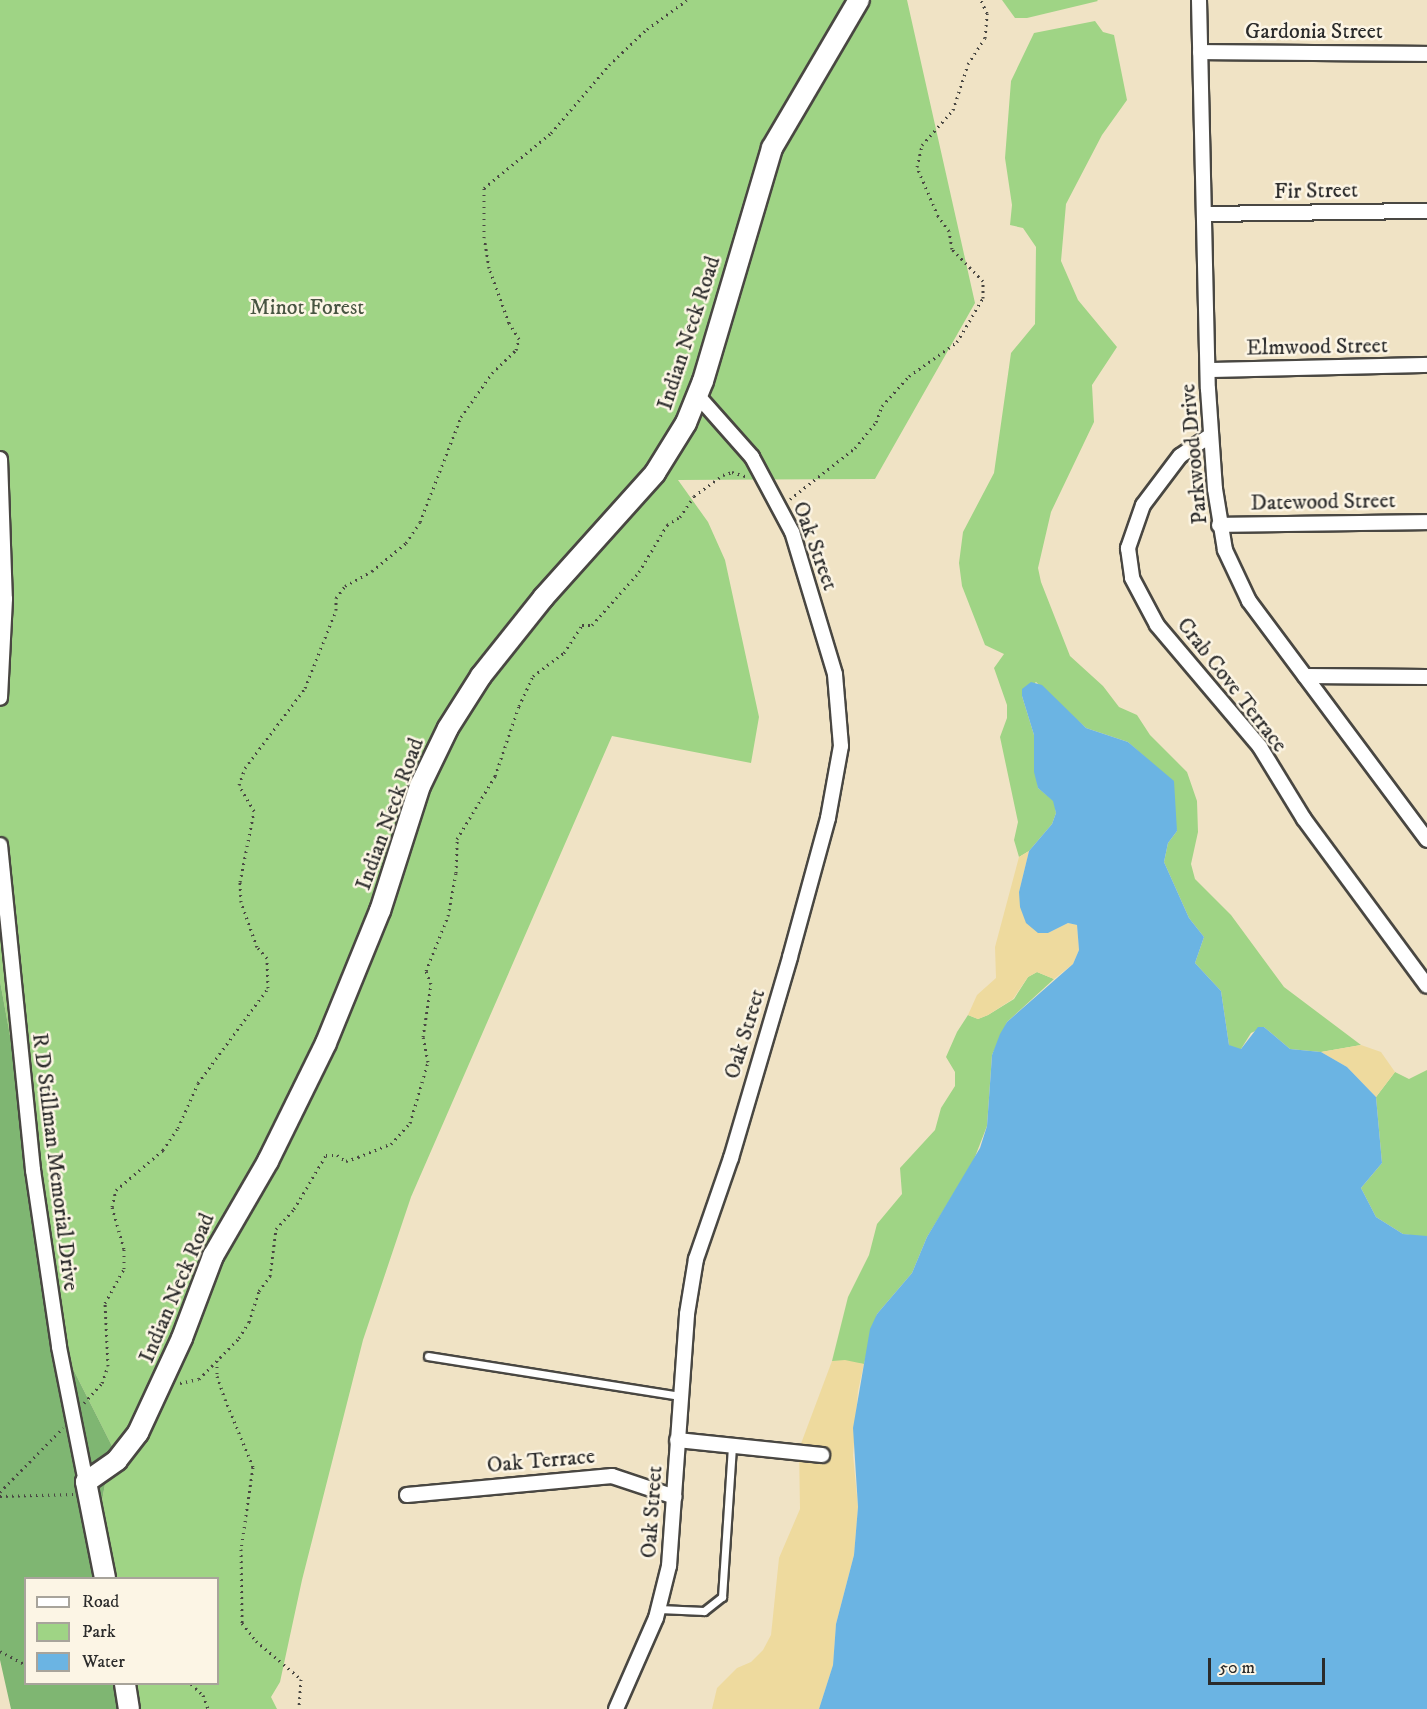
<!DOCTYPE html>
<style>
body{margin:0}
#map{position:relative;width:1427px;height:1709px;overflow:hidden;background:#f0e3c5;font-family:"IM FELL DW Pica",serif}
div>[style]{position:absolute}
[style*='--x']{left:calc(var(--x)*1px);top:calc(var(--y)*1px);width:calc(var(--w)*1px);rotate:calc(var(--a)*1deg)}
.green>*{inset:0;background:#9fd485}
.forest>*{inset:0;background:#7fb672}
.sand>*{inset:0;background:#eeda9e}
.water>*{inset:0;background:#6bb4e3}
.path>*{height:3px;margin-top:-1.5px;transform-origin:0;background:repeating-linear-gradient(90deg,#494742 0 1.5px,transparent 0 6px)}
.roads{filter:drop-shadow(2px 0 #494742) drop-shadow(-2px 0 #494742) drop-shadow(0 2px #494742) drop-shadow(0 -2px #494742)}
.lane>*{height:7px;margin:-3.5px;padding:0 3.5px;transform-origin:3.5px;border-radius:3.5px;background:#fff}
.street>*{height:14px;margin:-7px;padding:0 7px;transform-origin:7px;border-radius:7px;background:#fff}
.secondary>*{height:20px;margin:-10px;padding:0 10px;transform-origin:10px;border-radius:10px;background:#fff}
span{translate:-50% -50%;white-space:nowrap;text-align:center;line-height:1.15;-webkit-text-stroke:5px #fcf5e5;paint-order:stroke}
.street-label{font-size:22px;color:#2b2b2b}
.park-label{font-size:22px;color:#485542}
.legend{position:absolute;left:24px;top:1577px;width:195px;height:108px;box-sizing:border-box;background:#fcf5e5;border:2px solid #a8a49b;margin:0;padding:8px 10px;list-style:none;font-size:18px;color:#2b2b2b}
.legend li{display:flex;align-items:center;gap:12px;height:30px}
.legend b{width:30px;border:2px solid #a8a49b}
.scale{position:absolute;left:1208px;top:1658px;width:117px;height:27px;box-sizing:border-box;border:3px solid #2b2b2b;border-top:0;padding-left:8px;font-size:18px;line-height:21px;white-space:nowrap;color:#2b2b2b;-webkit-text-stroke:4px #fcf5e5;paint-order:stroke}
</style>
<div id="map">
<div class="green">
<div style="clip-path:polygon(0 0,907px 0,975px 303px,875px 479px,678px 480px,708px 522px,725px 560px,759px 717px,751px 763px,612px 736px,411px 1197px,363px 1340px,302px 1580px,280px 1682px,271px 1697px,277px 1709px,126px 1709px,121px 1684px,218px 1684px,218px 1578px,102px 1578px,95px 1539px,112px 1446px,70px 1363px,0 981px)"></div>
<div style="clip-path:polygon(1002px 0,1097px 0,1098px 1px,1027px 18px,1015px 18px)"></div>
<div style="clip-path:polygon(1095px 21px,1103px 32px,1114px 35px,1127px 100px,1102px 135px,1066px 204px,1061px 261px,1078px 300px,1117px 347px,1092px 385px,1094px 422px,1051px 512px,1038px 568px,1041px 582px,1070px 656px,1103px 686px,1119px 707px,1137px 715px,1150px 735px,1187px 772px,1197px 801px,1198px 832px,1191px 864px,1195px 879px,1231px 915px,1284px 987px,1361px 1045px,1321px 1052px,1290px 1049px,1264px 1027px,1251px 1033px,1241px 1049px,1234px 1050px,1229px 1045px,1221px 991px,1195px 963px,1204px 937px,1189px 918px,1164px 862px,1168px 843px,1177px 831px,1146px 758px,1128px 742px,1086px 728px,1036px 682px,1022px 696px,1034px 735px,1038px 788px,1054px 801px,1056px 813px,1052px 824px,1029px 851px,1019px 857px,1014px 840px,1018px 822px,1000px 737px,1007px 718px,1007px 705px,994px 668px,1004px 654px,985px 645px,962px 586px,959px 563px,963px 532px,994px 473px,1011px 353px,1035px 324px,1036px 247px,1023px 228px,1010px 225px,1012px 205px,1005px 158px,1011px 81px,1034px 33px)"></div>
<div style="clip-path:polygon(1037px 972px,1054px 979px,1007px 1022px,992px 1055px,987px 1126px,973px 1162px,927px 1237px,912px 1273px,877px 1314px,864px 1364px,832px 1361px,848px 1297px,869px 1255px,877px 1224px,902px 1194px,900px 1168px,935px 1130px,941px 1108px,955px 1086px,955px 1072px,946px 1057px,957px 1032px,968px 1015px,978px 1019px,988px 1015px,1014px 999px,1028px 977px)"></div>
<div style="clip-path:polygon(1427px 1070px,1427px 1236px,1425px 1237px,1403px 1234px,1376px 1217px,1361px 1188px,1382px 1163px,1376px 1097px,1395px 1072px,1409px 1079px)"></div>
</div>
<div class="forest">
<div style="clip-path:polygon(0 981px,70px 1363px,112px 1446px,95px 1539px,102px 1578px,26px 1578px,26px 1684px,121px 1684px,126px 1709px,11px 1709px,0 1660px)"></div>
</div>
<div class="sand">
<div style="clip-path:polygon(1029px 851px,1019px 892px,1048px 933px,1068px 923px,1077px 925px,1079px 950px,1073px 964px,1054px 979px,1037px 972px,1028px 977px,1013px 999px,988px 1015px,978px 1019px,968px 1015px,977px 995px,996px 978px,995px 947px,1019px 857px)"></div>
<div style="clip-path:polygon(1361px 1045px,1381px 1052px,1395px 1072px,1376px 1097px,1347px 1067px,1321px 1052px)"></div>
<div style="clip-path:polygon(845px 1360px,864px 1364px,858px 1391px,853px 1455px,858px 1507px,854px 1555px,836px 1624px,833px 1665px,819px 1709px,712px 1709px,717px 1688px,737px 1668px,751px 1662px,763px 1650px,771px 1635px,779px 1558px,800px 1509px,799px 1449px,832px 1361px)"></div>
</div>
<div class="water">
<div style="clip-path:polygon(1031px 682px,1042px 685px,1086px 728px,1128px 742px,1174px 781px,1177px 831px,1168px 843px,1164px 862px,1189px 918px,1204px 937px,1195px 963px,1221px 991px,1229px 1045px,1241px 1049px,1258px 1027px,1264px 1027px,1290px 1049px,1321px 1052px,1347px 1067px,1376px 1097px,1382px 1163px,1361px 1188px,1376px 1217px,1403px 1234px,1427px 1236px,1427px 1709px,819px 1709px,833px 1665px,836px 1624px,854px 1555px,858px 1507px,853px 1428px,870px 1329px,877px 1314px,912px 1273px,927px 1237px,980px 1148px,987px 1126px,992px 1055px,1000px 1034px,1007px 1022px,1073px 964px,1079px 950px,1077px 925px,1068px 923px,1048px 933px,1038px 933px,1026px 923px,1020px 907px,1019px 892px,1029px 851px,1052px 824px,1056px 813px,1053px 801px,1038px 788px,1034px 772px,1034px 735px,1022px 696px,1022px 689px)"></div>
</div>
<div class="path">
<div style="--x:790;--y:499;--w:83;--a:-38.1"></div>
<div style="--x:855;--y:448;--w:33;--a:-51"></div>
<div style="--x:876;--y:422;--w:17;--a:-69"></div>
<div style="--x:882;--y:406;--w:40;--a:-48"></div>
<div style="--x:909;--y:376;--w:59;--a:-35.3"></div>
<div style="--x:957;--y:342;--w:51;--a:-59.4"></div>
<div style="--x:983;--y:298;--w:17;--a:-90"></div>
<div style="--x:983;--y:281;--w:45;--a:-134.1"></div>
<div style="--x:952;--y:249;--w:18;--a:-99"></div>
<div style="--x:949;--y:231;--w:19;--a:-126"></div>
<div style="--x:938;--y:216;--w:53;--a:-113.2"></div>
<div style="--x:917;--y:167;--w:23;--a:-77"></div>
<div style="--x:922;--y:145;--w:47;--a:-48.5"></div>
<div style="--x:953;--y:110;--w:48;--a:-71.9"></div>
<div style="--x:968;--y:64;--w:31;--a:-57"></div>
<div style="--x:985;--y:38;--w:25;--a:-85"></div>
<div style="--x:987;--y:13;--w:14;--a:-115"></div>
<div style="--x:217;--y:1360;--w:16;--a:90"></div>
<div style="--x:217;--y:1376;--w:24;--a:71"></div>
<div style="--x:225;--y:1399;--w:74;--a:67.6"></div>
<div style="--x:253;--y:1467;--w:83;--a:98.3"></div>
<div style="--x:241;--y:1549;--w:74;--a:89.2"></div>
<div style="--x:242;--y:1623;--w:23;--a:52"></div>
<div style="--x:256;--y:1641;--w:59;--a:40.2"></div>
<div style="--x:301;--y:1679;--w:30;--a:94"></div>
<div style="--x:180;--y:1383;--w:19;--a:-12"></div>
<div style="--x:199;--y:1379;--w:57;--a:-45.7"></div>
<div style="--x:239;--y:1338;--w:19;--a:-58"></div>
<div style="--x:249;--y:1322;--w:33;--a:-72"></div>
<div style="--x:259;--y:1291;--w:19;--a:-54"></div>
<div style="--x:270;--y:1276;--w:47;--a:-82.7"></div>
<div style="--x:276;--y:1229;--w:27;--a:-48"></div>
<div style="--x:294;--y:1209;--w:63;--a:-59.3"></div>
<div style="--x:326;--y:1155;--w:11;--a:0"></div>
<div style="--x:337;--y:1155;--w:11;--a:34"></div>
<div style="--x:346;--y:1161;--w:13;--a:-18"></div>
<div style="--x:358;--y:1157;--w:35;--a:-22"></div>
<div style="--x:391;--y:1144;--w:28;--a:-48"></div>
<div style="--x:410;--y:1123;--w:64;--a:-73.6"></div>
<div style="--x:428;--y:1062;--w:25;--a:-101"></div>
<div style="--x:423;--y:1037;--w:54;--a:-81.4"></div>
<div style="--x:431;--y:984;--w:14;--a:-111"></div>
<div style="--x:426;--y:971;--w:59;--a:-68.2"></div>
<div style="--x:448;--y:916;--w:44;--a:-79.5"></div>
<div style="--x:456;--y:873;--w:34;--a:-88"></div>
<div style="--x:457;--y:839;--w:74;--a:-58.9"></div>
<div style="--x:495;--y:776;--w:74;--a:-71.1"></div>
<div style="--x:519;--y:706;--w:33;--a:-65"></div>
<div style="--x:533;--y:676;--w:39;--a:-37"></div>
<div style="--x:564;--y:653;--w:33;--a:-57"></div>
<div style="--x:582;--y:625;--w:10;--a:0"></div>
<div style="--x:592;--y:625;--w:71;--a:-48.4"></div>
<div style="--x:639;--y:572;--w:55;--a:-59.2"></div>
<div style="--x:667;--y:525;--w:15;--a:-32"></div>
<div style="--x:680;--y:517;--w:25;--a:-56"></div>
<div style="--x:694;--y:496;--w:36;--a:-36"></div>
<div style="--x:723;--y:475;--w:9;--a:-18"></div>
<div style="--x:732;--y:472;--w:14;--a:17"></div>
<div style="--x:84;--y:1403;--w:27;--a:-48"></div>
<div style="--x:102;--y:1383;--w:18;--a:-71"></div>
<div style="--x:108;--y:1366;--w:63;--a:-92.7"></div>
<div style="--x:105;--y:1303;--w:39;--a:-61"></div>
<div style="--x:124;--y:1269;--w:20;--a:-90"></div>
<div style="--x:124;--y:1249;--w:44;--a:-105.9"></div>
<div style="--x:112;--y:1207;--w:17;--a:-77"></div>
<div style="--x:116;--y:1190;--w:62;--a:-40.4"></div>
<div style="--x:163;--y:1150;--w:27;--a:-56"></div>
<div style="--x:178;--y:1128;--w:49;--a:-66"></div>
<div style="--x:198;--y:1083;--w:118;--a:-53.6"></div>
<div style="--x:268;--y:988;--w:30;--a:-92"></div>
<div style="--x:267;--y:958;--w:15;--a:-132"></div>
<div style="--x:257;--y:947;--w:48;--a:-109.6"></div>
<div style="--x:241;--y:902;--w:20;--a:-93"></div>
<div style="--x:240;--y:882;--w:72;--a:-78.8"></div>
<div style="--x:254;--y:811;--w:30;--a:-120"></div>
<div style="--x:239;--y:785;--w:18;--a:-71"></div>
<div style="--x:245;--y:768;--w:100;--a:-53.1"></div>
<div style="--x:305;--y:688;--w:84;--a:-68.3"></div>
<div style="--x:336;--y:610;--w:12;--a:-90"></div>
<div style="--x:336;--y:598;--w:15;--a:-53"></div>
<div style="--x:345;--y:586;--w:31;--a:-29"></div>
<div style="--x:372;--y:571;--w:44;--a:-39.5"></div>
<div style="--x:406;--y:543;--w:25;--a:-56"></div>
<div style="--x:420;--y:522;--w:113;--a:-68.7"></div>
<div style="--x:461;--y:417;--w:54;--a:-54.8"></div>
<div style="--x:492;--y:373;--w:33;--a:-44"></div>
<div style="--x:516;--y:350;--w:11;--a:-75"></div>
<div style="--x:519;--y:339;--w:19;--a:-122"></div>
<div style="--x:509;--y:323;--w:59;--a:-110"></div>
<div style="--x:489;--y:268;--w:30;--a:-99"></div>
<div style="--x:484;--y:238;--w:50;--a:-90"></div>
<div style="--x:484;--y:188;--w:87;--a:-39.4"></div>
<div style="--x:551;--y:133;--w:89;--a:-49.5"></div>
<div style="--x:609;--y:65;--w:52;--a:-43.5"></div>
<div style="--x:647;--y:29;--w:49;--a:-35.9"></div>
<div style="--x:0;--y:1492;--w:90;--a:-45.5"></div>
<div style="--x:0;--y:1496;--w:73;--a:-1.6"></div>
<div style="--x:0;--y:1651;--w:30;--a:28"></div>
<div style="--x:191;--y:1684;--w:16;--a:43"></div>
<div style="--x:203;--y:1695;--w:15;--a:70"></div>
</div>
<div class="roads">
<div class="lane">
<div style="--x:428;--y:1356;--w:255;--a:9"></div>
<div style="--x:659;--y:1609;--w:45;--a:2.5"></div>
<div style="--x:704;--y:1611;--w:23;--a:-38"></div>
<div style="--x:722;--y:1597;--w:150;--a:-86.2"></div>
</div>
<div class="street">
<div style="--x:1199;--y:0;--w:389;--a:88.7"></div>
<div style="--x:1208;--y:389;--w:100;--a:86"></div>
<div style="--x:1215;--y:489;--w:62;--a:80.7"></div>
<div style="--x:1225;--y:550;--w:56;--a:64.8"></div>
<div style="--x:1249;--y:601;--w:298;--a:53.3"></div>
<div style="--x:1200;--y:52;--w:227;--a:0.5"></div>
<div style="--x:1205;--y:214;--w:222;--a:-0.8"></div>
<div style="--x:1208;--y:370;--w:219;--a:-1.3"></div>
<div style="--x:1211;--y:435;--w:37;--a:146"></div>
<div style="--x:1180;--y:456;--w:61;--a:127.1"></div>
<div style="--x:1143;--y:505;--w:46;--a:109.2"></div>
<div style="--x:1128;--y:548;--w:30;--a:82"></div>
<div style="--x:1132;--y:578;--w:53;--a:62"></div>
<div style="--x:1157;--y:625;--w:160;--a:49.8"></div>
<div style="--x:1260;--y:747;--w:84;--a:58.6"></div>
<div style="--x:1304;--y:819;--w:207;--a:53.6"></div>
<div style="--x:0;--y:459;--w:140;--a:88"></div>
<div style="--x:5;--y:599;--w:99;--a:92.9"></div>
<div style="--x:1219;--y:525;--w:208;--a:-0.8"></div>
<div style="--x:1305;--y:676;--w:122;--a:0.5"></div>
<div style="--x:0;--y:845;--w:327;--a:84.2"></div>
<div style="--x:33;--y:1170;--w:179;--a:81.6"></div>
<div style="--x:59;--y:1347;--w:138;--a:78.7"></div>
<div style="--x:677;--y:1440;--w:146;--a:5.9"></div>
<div style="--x:407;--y:1495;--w:206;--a:-5.3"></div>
<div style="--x:612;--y:1476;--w:66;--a:18.4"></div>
<div style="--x:616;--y:1709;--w:99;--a:-66.3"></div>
<div style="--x:656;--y:1618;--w:54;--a:-76"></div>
<div style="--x:669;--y:1566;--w:253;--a:-85.9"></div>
<div style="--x:687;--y:1314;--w:56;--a:-80.7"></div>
<div style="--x:696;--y:1259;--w:107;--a:-70.9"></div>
<div style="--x:731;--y:1158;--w:209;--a:-73.6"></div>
<div style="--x:790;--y:957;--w:144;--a:-74.7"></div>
<div style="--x:828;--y:818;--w:73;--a:-79.8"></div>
<div style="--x:841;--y:746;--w:72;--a:-94.8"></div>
<div style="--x:835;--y:674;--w:148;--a:-106.8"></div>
<div style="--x:792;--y:532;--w:85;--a:-118.1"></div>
<div style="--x:752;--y:457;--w:81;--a:-131.5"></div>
</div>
<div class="secondary">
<div style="--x:105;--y:1578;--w:98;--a:-101.2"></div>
<div style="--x:86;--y:1482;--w:38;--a:-35"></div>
<div style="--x:117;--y:1460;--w:34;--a:-52"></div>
<div style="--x:138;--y:1433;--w:105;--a:-65.1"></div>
<div style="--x:182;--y:1338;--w:88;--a:-69.3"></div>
<div style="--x:213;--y:1256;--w:110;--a:-59.9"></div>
<div style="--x:268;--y:1161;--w:131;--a:-63.8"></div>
<div style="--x:326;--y:1043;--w:143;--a:-67.8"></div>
<div style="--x:380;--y:911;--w:131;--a:-72.3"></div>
<div style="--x:420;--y:786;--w:64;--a:-64.2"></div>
<div style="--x:448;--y:728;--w:62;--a:-57.6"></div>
<div style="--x:481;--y:676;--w:100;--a:-51.5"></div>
<div style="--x:543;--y:598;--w:168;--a:-48.1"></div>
<div style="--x:655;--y:473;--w:59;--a:-58.2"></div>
<div style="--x:686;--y:423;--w:45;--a:-68"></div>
<div style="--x:703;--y:381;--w:243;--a:-73.5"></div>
<div style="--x:772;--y:148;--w:172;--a:-59.6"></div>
<div style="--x:125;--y:1684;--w:25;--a:81"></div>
</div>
</div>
<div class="street-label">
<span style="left:1314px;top:32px">Gardonia Street</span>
<span style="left:1316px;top:191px;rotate:-1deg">Fir Street</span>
<span style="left:689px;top:333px;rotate:-72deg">Indian Neck Road</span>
<span style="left:1317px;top:347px;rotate:-1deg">Elmwood Street</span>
<span style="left:1194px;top:454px;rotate:-95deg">Parkwood Drive</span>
<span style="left:1323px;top:502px;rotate:-1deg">Datewood Street</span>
<span style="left:815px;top:546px;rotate:70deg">Oak Street</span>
<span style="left:1232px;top:685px;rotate:52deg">Crab Cove Terrace</span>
<span style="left:390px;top:814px;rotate:-70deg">Indian Neck Road</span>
<span style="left:745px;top:1034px;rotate:-73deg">Oak Street</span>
<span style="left:55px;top:1162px;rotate:83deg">R D Stillman Memorial Drive</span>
<span style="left:177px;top:1288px;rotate:-67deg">Indian Neck Road</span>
<span style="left:541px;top:1461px;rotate:-5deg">Oak Terrace</span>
<span style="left:652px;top:1512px;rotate:-86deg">Oak Street</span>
</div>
<div class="park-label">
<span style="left:307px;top:308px">Minot Forest</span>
</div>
<ul class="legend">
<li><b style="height:8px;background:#fff"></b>Road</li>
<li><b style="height:16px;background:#9fd485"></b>Park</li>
<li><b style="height:16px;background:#6bb4e3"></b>Water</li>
</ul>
<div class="scale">50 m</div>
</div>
